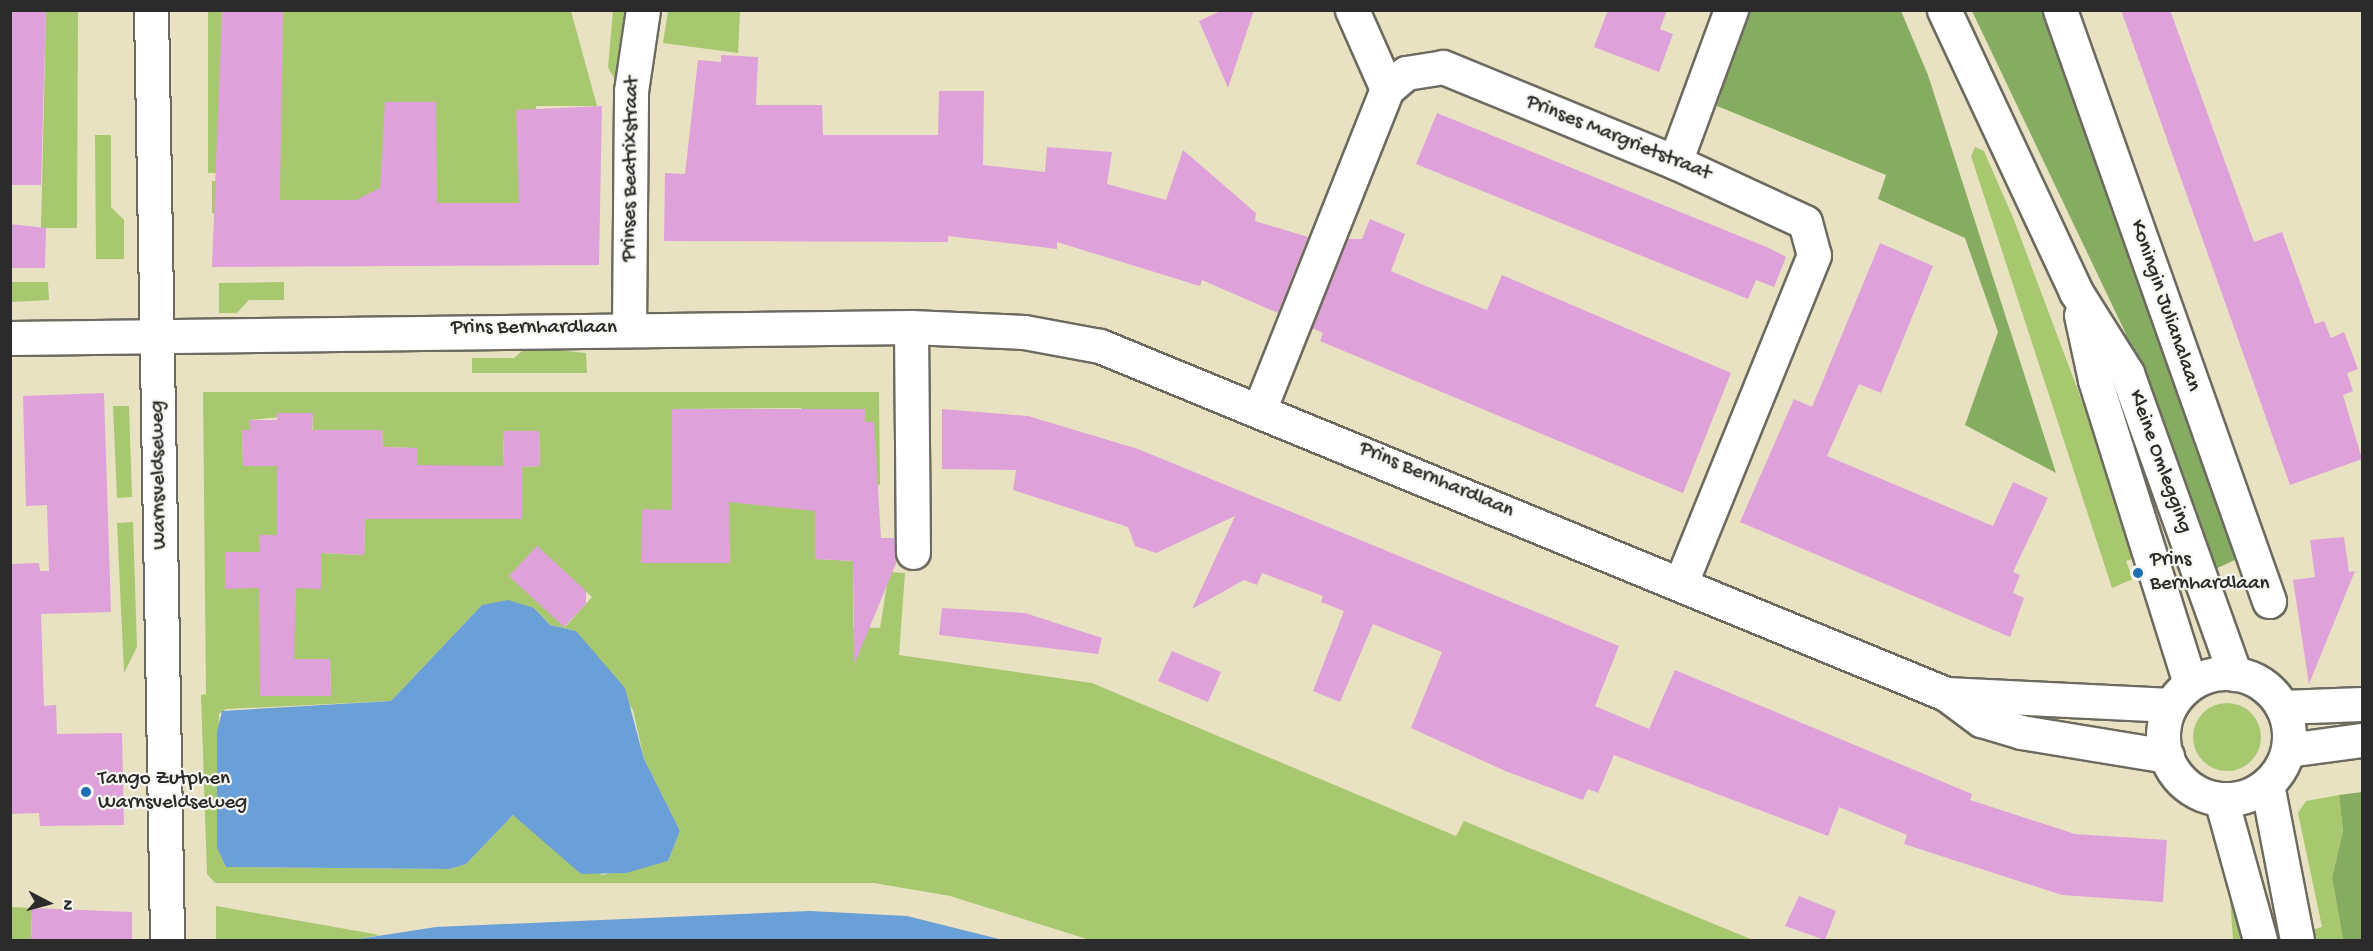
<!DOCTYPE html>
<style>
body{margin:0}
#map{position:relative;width:2373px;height:951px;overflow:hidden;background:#e8e2c2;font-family:"Gochi Hand",sans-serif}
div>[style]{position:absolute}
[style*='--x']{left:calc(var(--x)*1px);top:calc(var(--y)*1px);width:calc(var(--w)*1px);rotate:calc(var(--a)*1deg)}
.green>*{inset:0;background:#a8c870}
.round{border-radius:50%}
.forest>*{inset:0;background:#86ac62}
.water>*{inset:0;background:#6b9fd7}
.building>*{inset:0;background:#dfa1d9}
.roads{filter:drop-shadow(2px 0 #6d6b60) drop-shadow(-2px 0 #6d6b60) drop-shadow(0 2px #6d6b60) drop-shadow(0 -2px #6d6b60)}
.minor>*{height:33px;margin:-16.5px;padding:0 16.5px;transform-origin:16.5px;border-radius:16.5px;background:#fff}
.minor>.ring{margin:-16.5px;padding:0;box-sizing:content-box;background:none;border:33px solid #fff;border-radius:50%}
.dots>*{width:16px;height:16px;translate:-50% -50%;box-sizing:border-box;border:3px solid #f6f6f2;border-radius:50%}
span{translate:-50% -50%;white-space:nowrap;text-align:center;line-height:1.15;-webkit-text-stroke:4.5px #f6f6f2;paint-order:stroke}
.street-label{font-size:21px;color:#2b2b2b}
.poi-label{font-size:21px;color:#2b2b2b}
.left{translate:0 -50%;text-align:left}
.frame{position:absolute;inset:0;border:12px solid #2b2b2b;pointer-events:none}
.north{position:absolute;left:18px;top:873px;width:60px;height:60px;-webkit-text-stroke:4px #f6f6f2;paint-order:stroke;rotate:96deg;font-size:16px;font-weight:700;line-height:24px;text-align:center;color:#2b2b2b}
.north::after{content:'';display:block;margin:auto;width:21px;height:27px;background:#2b2b2b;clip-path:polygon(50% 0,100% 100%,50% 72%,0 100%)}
</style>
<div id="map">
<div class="green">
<div style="clip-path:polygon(46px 11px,78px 11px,77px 228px,41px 228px)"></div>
<div style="clip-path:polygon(208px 11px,571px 11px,597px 106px,536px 106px,534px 234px,519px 203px,437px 203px,437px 185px,397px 185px,378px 231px,270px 212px,212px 213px,212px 181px,220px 181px,219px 173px,208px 173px)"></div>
<div style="clip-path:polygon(613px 11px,626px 11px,617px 84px,608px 67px)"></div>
<div style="clip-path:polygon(668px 11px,740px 11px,738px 53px,663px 43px)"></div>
<div style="clip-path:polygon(95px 135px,111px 135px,111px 207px,124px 220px,124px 259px,96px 259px)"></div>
<div style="clip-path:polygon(1975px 147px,1984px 151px,2014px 220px,2140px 556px,2126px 561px,2133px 579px,2112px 588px,1971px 156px)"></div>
<div style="clip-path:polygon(11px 282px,48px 282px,49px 300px,11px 302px)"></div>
<div style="clip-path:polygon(284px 282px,284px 300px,249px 300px,237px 313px,219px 313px,219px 283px)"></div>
<div style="clip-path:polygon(527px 347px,586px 353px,587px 373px,472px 373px,472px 358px,514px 358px)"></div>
<div style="clip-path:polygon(evenodd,203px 392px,879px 392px,880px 484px,815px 535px,816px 559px,853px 561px,853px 627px,880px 628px,889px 572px,905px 573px,899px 655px,1092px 683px,1456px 836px,1464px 821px,1753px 940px,1090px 940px,950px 896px,874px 883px,215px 883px,207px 874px,201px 695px,206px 694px,203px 392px,801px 408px,801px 481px,672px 484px,672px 409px,801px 408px,203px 392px,313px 414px,312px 449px,320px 448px,338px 430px,382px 430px,383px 447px,416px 448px,417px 465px,486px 472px,487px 466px,503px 466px,504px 431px,539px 431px,540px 466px,522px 467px,417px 519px,365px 519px,364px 555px,321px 553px,321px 588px,225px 588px,225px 553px,260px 552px,260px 535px,295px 535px,277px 466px,243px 466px,242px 431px,250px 430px,250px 420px,313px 414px,203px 392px,642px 510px,679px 510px,678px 563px,642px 563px,642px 510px,203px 392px,697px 545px,730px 545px,730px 563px,697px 545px,203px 392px,537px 547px,592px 597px,565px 627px,509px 576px,537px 547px,203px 392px,482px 605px,534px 608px,550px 625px,576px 631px,633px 710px,644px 759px,680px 831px,668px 861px,602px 875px,513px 815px,466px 864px,450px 869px,226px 867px,217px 848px,219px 714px,226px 709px,391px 701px,482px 605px,203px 392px,261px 659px,330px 660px,331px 696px,261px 696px,261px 659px)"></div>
<div style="clip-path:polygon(113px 406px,129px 406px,132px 497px,117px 498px)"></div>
<div style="clip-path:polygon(133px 522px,137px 647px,124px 673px,117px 523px)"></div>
<div class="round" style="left:2193px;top:703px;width:68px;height:68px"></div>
<div style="clip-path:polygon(2339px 795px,2343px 833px,2332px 877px,2343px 940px,2312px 940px,2309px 931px,2322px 927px,2298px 813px,2306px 801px)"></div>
<div style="clip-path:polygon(2230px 898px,2242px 940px,2233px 940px)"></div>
<div style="clip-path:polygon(216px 906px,380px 935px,352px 940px,216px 940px)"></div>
<div style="clip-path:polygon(11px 907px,32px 908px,31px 940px,11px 940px)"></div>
</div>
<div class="forest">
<div style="clip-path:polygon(1748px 11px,1901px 11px,1928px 75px,2056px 473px,1965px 425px,1998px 332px,1965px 238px,1878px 199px,1886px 175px,1717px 106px)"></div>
<div style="clip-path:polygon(1972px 11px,2042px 11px,2239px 558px,2209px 572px,2125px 332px)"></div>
<div style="clip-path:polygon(2362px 792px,2362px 940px,2343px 940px,2332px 877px,2343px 832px,2339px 795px)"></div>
</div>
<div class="water">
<div style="clip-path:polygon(508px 600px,534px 608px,550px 625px,576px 631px,625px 688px,644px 759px,680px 831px,668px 861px,626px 873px,581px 874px,513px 815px,466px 864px,450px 869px,226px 867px,217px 848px,217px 732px,222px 711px,391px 701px,482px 605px)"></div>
<div style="clip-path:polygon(810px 911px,907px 916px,1003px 940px,352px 940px,436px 927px)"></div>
</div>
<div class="building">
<div style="clip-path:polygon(10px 10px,46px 10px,41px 185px,10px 185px)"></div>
<div style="clip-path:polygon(222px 10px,283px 10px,280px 200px,356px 200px,380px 188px,385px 102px,436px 102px,437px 203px,519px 203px,516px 110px,602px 106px,599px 265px,212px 267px)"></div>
<div style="clip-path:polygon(1223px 10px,1254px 10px,1228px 88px,1199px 21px)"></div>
<div style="clip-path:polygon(1608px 10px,1667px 10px,1660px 29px,1673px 34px,1659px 72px,1594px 47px)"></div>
<div style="clip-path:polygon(2121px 10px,2170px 10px,2254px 242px,2282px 232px,2315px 324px,2324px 321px,2331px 338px,2344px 332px,2358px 369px,2347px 373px,2353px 391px,2343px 395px,2362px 459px,2290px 485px)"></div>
<div style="clip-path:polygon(721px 55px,758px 57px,756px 105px,822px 105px,823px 135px,938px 135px,939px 91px,984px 91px,983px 165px,1045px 172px,1047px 147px,1112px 152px,1107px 184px,1166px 200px,1183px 150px,1256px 213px,1255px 221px,1308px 237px,1278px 313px,1202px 280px,1200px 286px,1057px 242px,1057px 249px,948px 236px,948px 242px,664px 241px,665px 173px,685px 174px,698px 60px,721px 62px)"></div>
<div style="clip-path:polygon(1437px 113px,1769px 248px,1786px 257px,1774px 287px,1756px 280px,1748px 299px,1416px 164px)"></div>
<div style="clip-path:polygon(1370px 219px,1405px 234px,1391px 271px,1428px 287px,1487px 310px,1502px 275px,1731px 373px,1683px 493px,1320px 341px,1323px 333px,1312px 328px,1348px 239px,1362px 239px)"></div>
<div style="clip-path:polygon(10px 224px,46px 228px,45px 268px,10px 268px)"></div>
<div style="clip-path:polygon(1880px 243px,1933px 266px,1881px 393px,1859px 384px,1827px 456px,1993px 526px,2013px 482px,2048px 498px,2013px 572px,2020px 575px,2013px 593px,2024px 598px,2010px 637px,1740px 522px,1794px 399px,1812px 407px)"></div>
<div style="clip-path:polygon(104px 393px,111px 612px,41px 614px,44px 706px,56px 705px,57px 734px,122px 733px,124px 825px,40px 826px,39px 813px,10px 814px,10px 564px,39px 563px,40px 571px,49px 571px,47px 505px,26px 506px,23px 396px)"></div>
<div style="clip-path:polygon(672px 409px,865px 409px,865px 422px,874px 422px,881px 538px,894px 538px,897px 561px,854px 665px,853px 561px,815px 559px,815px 511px,729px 502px,730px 563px,641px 563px,642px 509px,672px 510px)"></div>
<div style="clip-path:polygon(942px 409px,1028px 416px,1138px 449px,1619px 646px,1595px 706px,1649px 729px,1675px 670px,1972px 794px,1970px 800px,2075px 834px,2167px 840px,2163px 902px,2062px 895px,1904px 844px,1907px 835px,1839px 807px,1828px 836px,1614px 755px,1598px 793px,1588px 789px,1583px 800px,1503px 770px,1411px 728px,1442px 652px,1373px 624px,1340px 702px,1313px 691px,1344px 611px,1321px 602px,1323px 596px,1262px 573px,1257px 585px,1244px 580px,1192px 609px,1235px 516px,1156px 553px,1135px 546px,1128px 527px,1013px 490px,1016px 470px,942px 469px)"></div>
<div style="clip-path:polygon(277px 413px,313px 413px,312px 430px,382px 430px,383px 447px,417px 448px,417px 465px,503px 466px,504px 431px,539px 431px,540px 466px,522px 467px,522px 519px,365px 519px,364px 555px,321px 553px,321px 589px,296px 588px,294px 659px,330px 659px,331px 696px,260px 696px,259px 588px,225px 589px,225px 552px,260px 552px,259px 535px,277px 535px,277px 466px,243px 466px,242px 430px,250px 430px,249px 420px,277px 420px)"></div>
<div style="clip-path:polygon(2344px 537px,2349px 572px,2355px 571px,2309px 684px,2293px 580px,2315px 577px,2310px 540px)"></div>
<div style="clip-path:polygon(537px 546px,586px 591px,586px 604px,564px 627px,509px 576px)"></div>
<div style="clip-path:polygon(942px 608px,1025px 613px,1102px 638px,1098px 654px,939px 635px)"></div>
<div style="clip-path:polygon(1172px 651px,1221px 672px,1208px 702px,1158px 681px)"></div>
<div style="clip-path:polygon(1799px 896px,1836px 911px,1825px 940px,1785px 926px)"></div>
<div style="clip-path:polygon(32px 908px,132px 912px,132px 940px,31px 940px)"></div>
</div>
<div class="roads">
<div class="minor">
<div style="--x:151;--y:10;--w:930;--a:89.01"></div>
<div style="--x:1352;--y:10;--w:86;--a:66.1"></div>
<div style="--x:1944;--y:10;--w:311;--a:64.9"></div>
<div style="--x:2076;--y:292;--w:96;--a:57.8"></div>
<div style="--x:2127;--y:373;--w:320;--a:70.3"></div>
<div style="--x:2060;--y:10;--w:627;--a:70.52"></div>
<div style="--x:1675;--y:162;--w:162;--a:-69.8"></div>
<div style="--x:2081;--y:315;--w:66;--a:77.8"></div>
<div style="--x:2095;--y:380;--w:318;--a:72.6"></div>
<div style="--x:911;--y:327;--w:225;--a:89.5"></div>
<div style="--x:629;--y:328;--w:237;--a:-89.5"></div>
<div style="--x:631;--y:91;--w:82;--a:-81.6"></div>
<div style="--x:10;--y:338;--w:901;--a:-0.7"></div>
<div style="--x:911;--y:327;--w:113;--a:2.5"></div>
<div style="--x:1024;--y:332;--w:77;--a:10.4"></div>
<div style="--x:1100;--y:346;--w:915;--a:22.36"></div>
<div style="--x:1946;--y:694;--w:44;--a:36.6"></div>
<div style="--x:1981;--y:720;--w:42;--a:16.7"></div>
<div style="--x:2021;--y:732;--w:148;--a:9.3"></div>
<div style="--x:1260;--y:408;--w:343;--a:-68.3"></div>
<div style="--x:1387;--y:89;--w:25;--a:-40"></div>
<div style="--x:1406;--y:73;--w:37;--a:-9"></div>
<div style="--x:1443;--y:67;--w:251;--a:22.3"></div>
<div style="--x:1675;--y:162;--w:143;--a:24.8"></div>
<div style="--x:1805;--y:222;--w:34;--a:75"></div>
<div style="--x:1814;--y:255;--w:354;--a:112.1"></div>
<div class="ring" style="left:2163px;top:673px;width:93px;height:93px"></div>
<div style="--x:1946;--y:694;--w:225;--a:2.8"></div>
<div style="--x:2282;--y:707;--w:80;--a:-2.1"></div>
<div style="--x:2288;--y:750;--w:75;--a:-7.7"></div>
<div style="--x:2267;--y:784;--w:159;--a:79.1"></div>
<div style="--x:2221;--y:799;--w:146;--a:74.5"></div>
</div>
</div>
<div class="dots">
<div style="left:2138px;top:573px;background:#1f6fb2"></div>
<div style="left:86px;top:792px;background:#1f6fb2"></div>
</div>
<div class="street-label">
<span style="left:1618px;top:139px;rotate:22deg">Prinses Margrietstraat</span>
<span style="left:632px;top:169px;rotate:-89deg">Prinses Beatrixstraat</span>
<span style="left:2164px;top:306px;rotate:71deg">Koningin Julianalaan</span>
<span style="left:534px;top:329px">Prins Bernhardlaan</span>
<span style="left:2159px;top:462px;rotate:70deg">Kleine Omlegging</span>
<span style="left:160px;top:475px;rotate:-91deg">Warnsveldseweg</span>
<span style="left:1436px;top:481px;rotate:23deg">Prins Bernhardlaan</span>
</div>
<div class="poi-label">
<span class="left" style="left:2150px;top:573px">Prins<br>Bernhardlaan</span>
<span class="left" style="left:98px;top:792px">Tango Zutphen<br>Warnsveldseweg</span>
</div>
<div class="frame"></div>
<div class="north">N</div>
</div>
